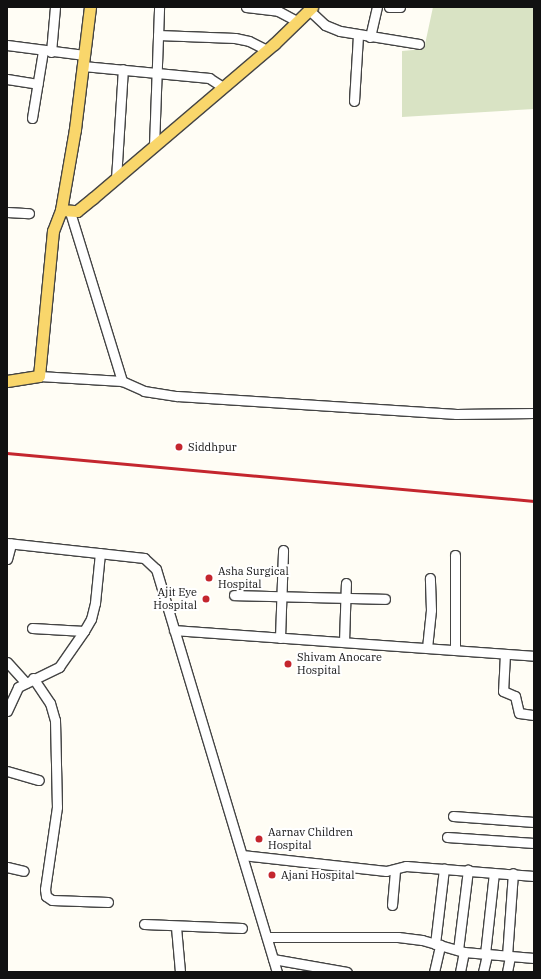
<!DOCTYPE html>
<style>
body{margin:0}
#map{position:relative;width:541px;height:979px;overflow:hidden;background:#fffdf5;font-family:"IBM Plex Serif",serif}
div>[style]{position:absolute}
[style*='--x']{left:calc(var(--x)*1px);top:calc(var(--y)*1px);width:calc(var(--w)*1px);rotate:calc(var(--a)*1deg)}
.cemetery>*{inset:0;background:#d9e3c4}
.roads{filter:drop-shadow(1px 0 #444) drop-shadow(-1px 0 #444) drop-shadow(0 1px #444) drop-shadow(0 -1px #444)}
.minor>*{height:9px;margin:-4.5px;padding:0 4.5px;transform-origin:4.5px;border-radius:4.5px;background:#fff}
.major>*{height:11px;margin:-5.5px;padding:0 5.5px;transform-origin:5.5px;border-radius:5.5px;background:#f9d66b}
.rail>*{height:2.5px;margin:-1.25px;padding:0 1.25px;transform-origin:1.25px;border-radius:1.25px;background:#c4262e}
.dots>*{width:11px;height:11px;translate:-50% -50%;box-sizing:border-box;border:2px solid #fff;border-radius:50%}
span{translate:-50% -50%;white-space:nowrap;text-align:center;line-height:1.15;-webkit-text-stroke:4px #fff;paint-order:stroke}
.poi-label{font-size:11px;color:#111}
.left{translate:0 -50%;text-align:left}
.right{translate:-100% -50%;text-align:right}
.frame{position:absolute;inset:0;border:8px solid #111;pointer-events:none}
</style>
<div id="map">
<div class="cemetery">
<div style="clip-path:polygon(433px 7px,534px 7px,534px 109px,402px 117px,402px 51px,424px 49px)"></div>
</div>
<div class="roads">
<div class="minor">
<div style="--x:246;--y:7;--w:32;--a:7"></div>
<div style="--x:278;--y:11;--w:21;--a:28"></div>
<div style="--x:389;--y:7;--w:11;--a:0"></div>
<div style="--x:309;--y:10;--w:22;--a:43"></div>
<div style="--x:325;--y:25;--w:16;--a:22"></div>
<div style="--x:340;--y:31;--w:80;--a:9.3"></div>
<div style="--x:158;--y:35;--w:77;--a:2.2"></div>
<div style="--x:235;--y:38;--w:14;--a:12"></div>
<div style="--x:249;--y:41;--w:20;--a:27"></div>
<div style="--x:370;--y:37;--w:31;--a:-77"></div>
<div style="--x:7;--y:45;--w:78;--a:7.4"></div>
<div style="--x:51;--y:52;--w:45;--a:-84.9"></div>
<div style="--x:83;--y:66;--w:127;--a:5.4"></div>
<div style="--x:209;--y:78;--w:17;--a:33"></div>
<div style="--x:7;--y:79;--w:31;--a:9"></div>
<div style="--x:354;--y:101;--w:66;--a:-86.5"></div>
<div style="--x:32;--y:118;--w:68;--a:-80.7"></div>
<div style="--x:154;--y:146;--w:139;--a:-87.9"></div>
<div style="--x:116;--y:179;--w:110;--a:-86.4"></div>
<div style="--x:7;--y:212;--w:22;--a:3"></div>
<div style="--x:70;--y:212;--w:177;--a:72.9"></div>
<div style="--x:39;--y:376;--w:83;--a:3.4"></div>
<div style="--x:122;--y:381;--w:24;--a:24"></div>
<div style="--x:144;--y:391;--w:33;--a:9"></div>
<div style="--x:177;--y:396;--w:280;--a:3.7"></div>
<div style="--x:456;--y:414;--w:78;--a:-0.7"></div>
<div style="--x:7;--y:543;--w:138;--a:6.2"></div>
<div style="--x:144;--y:558;--w:16;--a:43"></div>
<div style="--x:156;--y:569;--w:421;--a:73.3"></div>
<div style="--x:7;--y:559;--w:16;--a:-75"></div>
<div style="--x:234;--y:595;--w:151;--a:1.5"></div>
<div style="--x:32;--y:628;--w:52;--a:3.3"></div>
<div style="--x:174;--y:630;--w:361;--a:4.1"></div>
<div style="--x:280;--y:638;--w:88;--a:-88"></div>
<div style="--x:344;--y:642;--w:59;--a:-88.1"></div>
<div style="--x:427;--y:648;--w:38;--a:-84"></div>
<div style="--x:431;--y:610;--w:32;--a:-92"></div>
<div style="--x:455;--y:650;--w:95;--a:-90"></div>
<div style="--x:505;--y:654;--w:37;--a:93"></div>
<div style="--x:503;--y:691;--w:13;--a:23"></div>
<div style="--x:515;--y:696;--w:17;--a:77"></div>
<div style="--x:519;--y:713;--w:15;--a:8"></div>
<div style="--x:7;--y:662;--w:28;--a:48"></div>
<div style="--x:33;--y:678;--w:30;--a:56"></div>
<div style="--x:50;--y:703;--w:18;--a:74"></div>
<div style="--x:55;--y:720;--w:87;--a:88.7"></div>
<div style="--x:57;--y:807;--w:83;--a:98.3"></div>
<div style="--x:45;--y:889;--w:7;--a:82"></div>
<div style="--x:46;--y:896;--w:7;--a:34"></div>
<div style="--x:52;--y:900;--w:56;--a:2"></div>
<div style="--x:7;--y:711;--w:26;--a:-65"></div>
<div style="--x:18;--y:687;--w:46;--a:-26"></div>
<div style="--x:59;--y:667;--w:44;--a:-55.2"></div>
<div style="--x:84;--y:631;--w:14;--a:-60"></div>
<div style="--x:91;--y:619;--w:16;--a:-76"></div>
<div style="--x:95;--y:603;--w:50;--a:-84.3"></div>
<div style="--x:7;--y:771;--w:33;--a:16"></div>
<div style="--x:453;--y:816;--w:81;--a:4.2"></div>
<div style="--x:447;--y:837;--w:87;--a:3.9"></div>
<div style="--x:242;--y:855;--w:145;--a:6.3"></div>
<div style="--x:386;--y:871;--w:21;--a:-14"></div>
<div style="--x:406;--y:866;--w:128;--a:4.5"></div>
<div style="--x:7;--y:867;--w:17;--a:13"></div>
<div style="--x:392;--y:905;--w:36;--a:-85"></div>
<div style="--x:144;--y:924;--w:98;--a:2.3"></div>
<div style="--x:176;--y:927;--w:45;--a:84.9"></div>
<div style="--x:267;--y:937;--w:131;--a:0"></div>
<div style="--x:398;--y:937;--w:24;--a:7"></div>
<div style="--x:422;--y:940;--w:44;--a:15.9"></div>
<div style="--x:464;--y:952;--w:70;--a:4.9"></div>
<div style="--x:435;--y:944;--w:76;--a:-83.2"></div>
<div style="--x:458;--y:950;--w:81;--a:-82.9"></div>
<div style="--x:485;--y:954;--w:81;--a:-83.7"></div>
<div style="--x:507;--y:956;--w:83;--a:-85.9"></div>
<div style="--x:273;--y:959;--w:75;--a:10"></div>
<div style="--x:434;--y:972;--w:28;--a:-77"></div>
<div style="--x:460;--y:972;--w:20;--a:-79"></div>
<div style="--x:483;--y:972;--w:18;--a:-77"></div>
<div style="--x:507;--y:972;--w:16;--a:-79"></div>
</div>
<div class="major">
<div style="--x:61;--y:210;--w:16;--a:4"></div>
<div style="--x:77;--y:211;--w:21;--a:-39"></div>
<div style="--x:93;--y:198;--w:238;--a:-40.4"></div>
<div style="--x:274;--y:44;--w:53;--a:-44.2"></div>
<div style="--x:7;--y:381;--w:32;--a:-9"></div>
<div style="--x:39;--y:376;--w:146;--a:-84.5"></div>
<div style="--x:53;--y:231;--w:22;--a:-69"></div>
<div style="--x:61;--y:210;--w:82;--a:-80.2"></div>
<div style="--x:75;--y:129;--w:123;--a:-83"></div>
</div>
</div>
<div class="rail">
<div style="--x:7;--y:453;--w:529;--a:5.2"></div>
</div>
<div class="dots">
<div style="left:179px;top:447px;background:#c4262e"></div>
<div style="left:209px;top:578px;background:#c4262e"></div>
<div style="left:206px;top:599px;background:#c4262e"></div>
<div style="left:288px;top:664px;background:#c4262e"></div>
<div style="left:259px;top:839px;background:#c4262e"></div>
<div style="left:272px;top:875px;background:#c4262e"></div>
</div>
<div class="poi-label">
<span class="left" style="left:188px;top:447px">Siddhpur</span>
<span class="left" style="left:218px;top:578px">Asha Surgical<br>Hospital</span>
<span class="right" style="left:197px;top:599px">Ajit Eye<br>Hospital</span>
<span class="left" style="left:297px;top:664px">Shivam Anocare<br>Hospital</span>
<span class="left" style="left:268px;top:839px">Aarnav Children<br>Hospital</span>
<span class="left" style="left:281px;top:875px">Ajani Hospital</span>
</div>
<div class="frame"></div>
</div>
